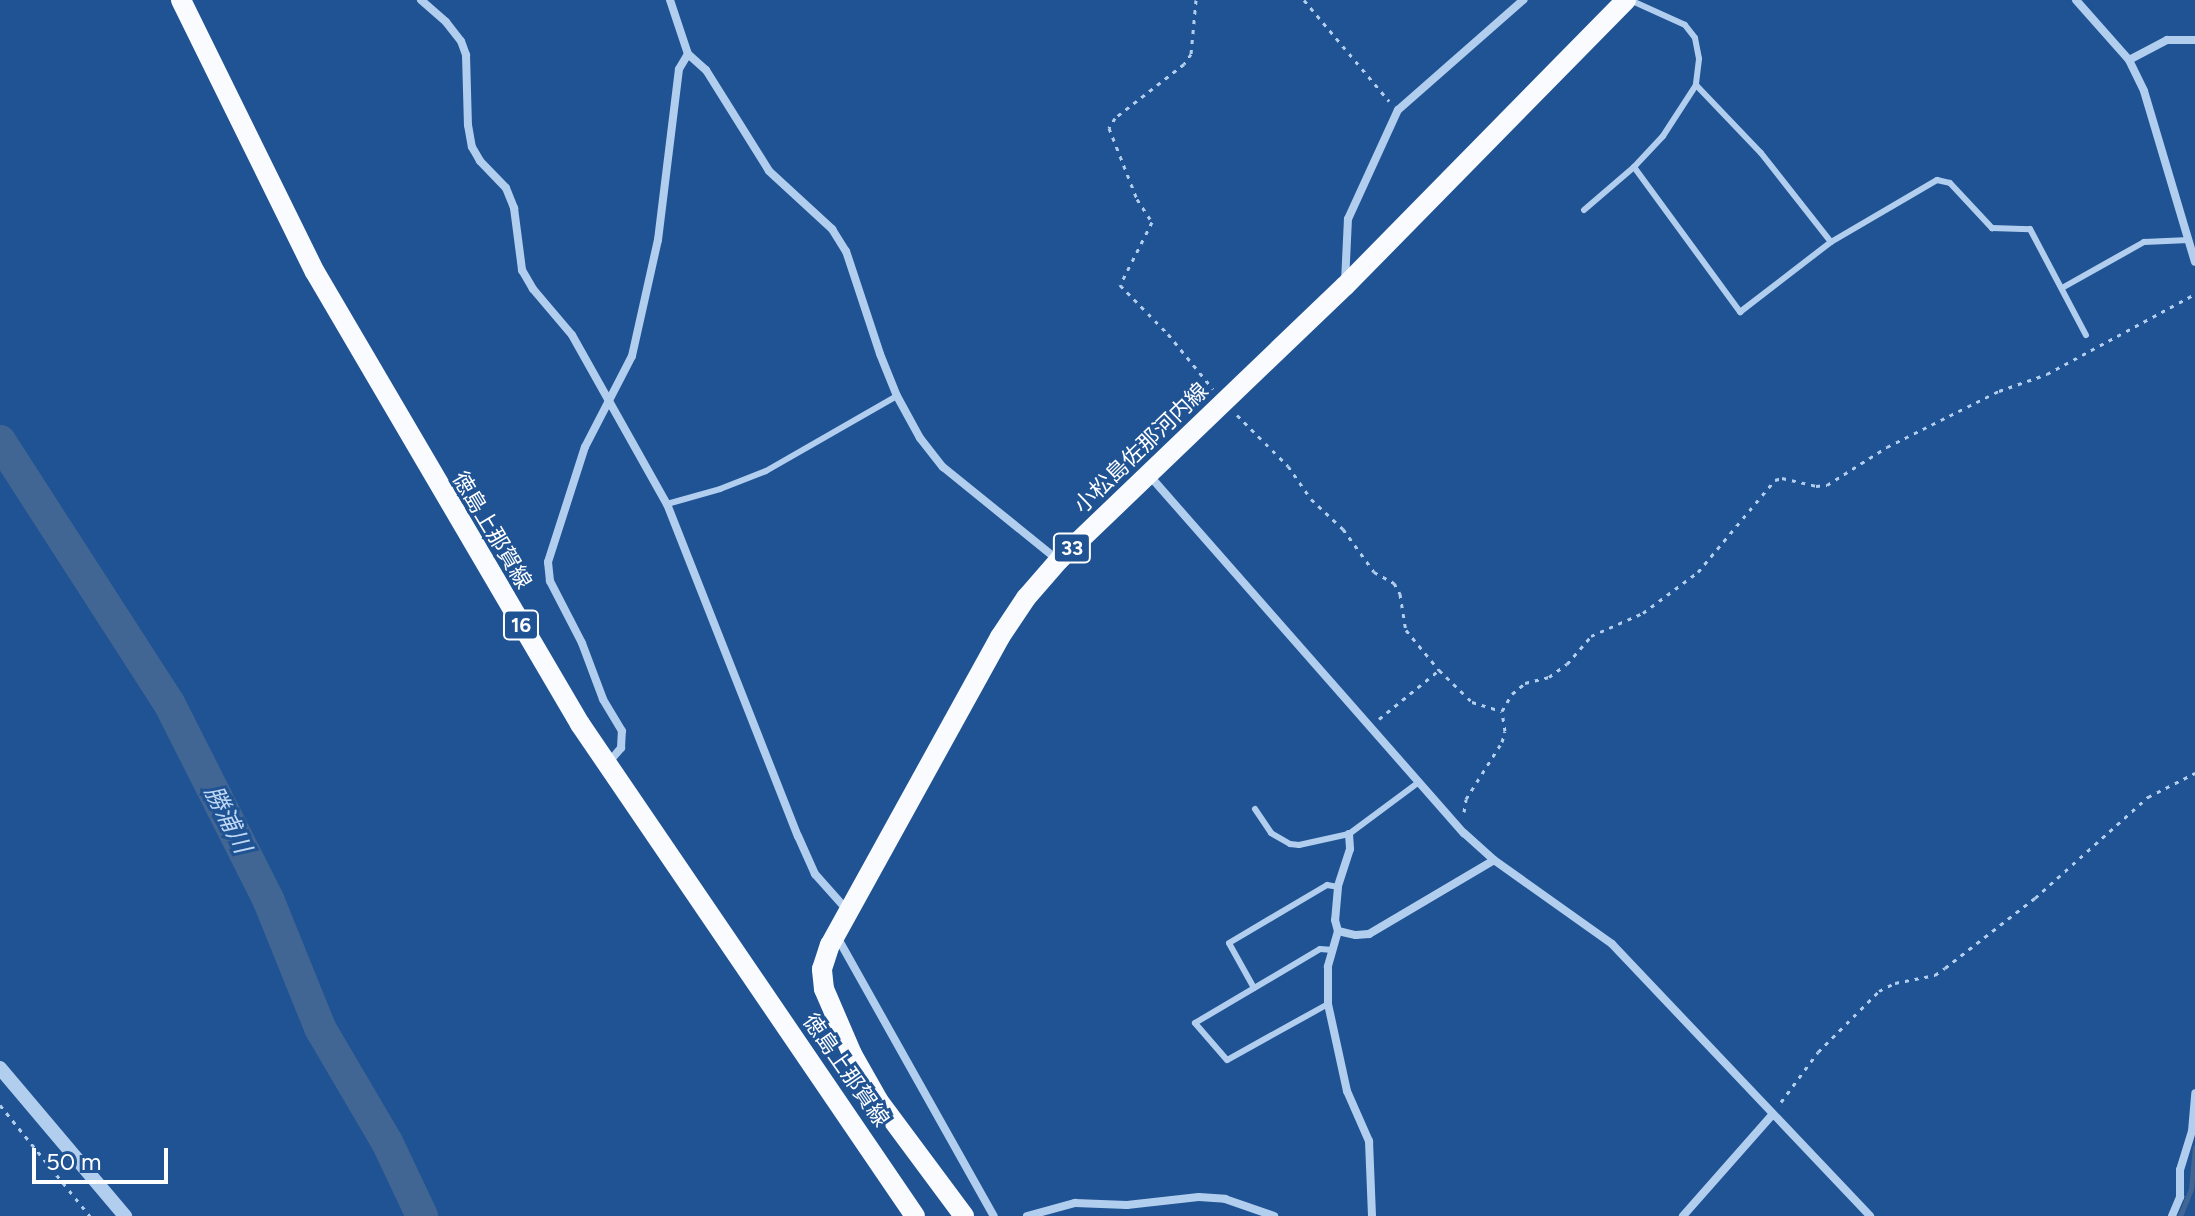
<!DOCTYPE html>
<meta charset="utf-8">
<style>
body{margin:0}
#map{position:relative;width:2195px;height:1216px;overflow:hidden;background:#205393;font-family:Figtree,"Noto Sans JP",sans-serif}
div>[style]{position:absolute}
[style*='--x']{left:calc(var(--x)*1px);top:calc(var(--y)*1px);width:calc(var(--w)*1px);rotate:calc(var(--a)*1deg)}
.stream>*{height:5px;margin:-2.5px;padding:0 2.5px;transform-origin:2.5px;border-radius:2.5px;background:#426694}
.river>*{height:32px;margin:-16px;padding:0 16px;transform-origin:16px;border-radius:16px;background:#426694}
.path>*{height:3px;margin-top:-1.5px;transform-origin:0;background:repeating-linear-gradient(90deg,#b2ceee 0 4px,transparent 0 10px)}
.service>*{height:6px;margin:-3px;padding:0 3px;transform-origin:3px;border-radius:3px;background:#b2ceee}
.minor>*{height:8px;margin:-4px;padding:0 4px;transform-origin:4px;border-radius:4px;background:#b2ceee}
.tertiary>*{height:14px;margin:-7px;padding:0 7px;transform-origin:7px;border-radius:7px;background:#b2ceee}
.primary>*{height:20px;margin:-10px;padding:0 10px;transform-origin:10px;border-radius:10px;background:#f9fbff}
span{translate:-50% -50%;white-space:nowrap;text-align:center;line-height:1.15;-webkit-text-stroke:6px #205393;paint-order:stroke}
.shield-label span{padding:2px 6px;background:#205393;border:2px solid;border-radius:6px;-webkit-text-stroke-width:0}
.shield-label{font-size:20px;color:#fff;font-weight:700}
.street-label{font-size:22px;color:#fff}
.water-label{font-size:24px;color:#bed8f5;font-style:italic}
.scale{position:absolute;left:32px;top:1148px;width:136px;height:36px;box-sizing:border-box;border:4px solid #fff;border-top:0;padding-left:10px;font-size:24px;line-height:28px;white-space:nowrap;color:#fff;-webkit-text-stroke:6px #205393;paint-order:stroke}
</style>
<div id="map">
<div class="stream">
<div style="--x:2180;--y:1216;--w:29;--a:-68"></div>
<div style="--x:2191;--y:1189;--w:42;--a:-84.6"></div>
</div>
<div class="river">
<div style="--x:0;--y:441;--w:312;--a:57.2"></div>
<div style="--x:169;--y:703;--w:220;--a:63.2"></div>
<div style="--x:268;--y:899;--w:139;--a:68"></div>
<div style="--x:320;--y:1028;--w:132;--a:59.6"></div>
<div style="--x:387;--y:1142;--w:82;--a:64.7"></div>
</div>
<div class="path">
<div style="--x:1196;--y:0;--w:54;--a:95.3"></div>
<div style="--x:1191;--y:54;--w:12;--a:125"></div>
<div style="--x:1184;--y:64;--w:88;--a:142"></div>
<div style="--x:1115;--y:118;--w:12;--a:121"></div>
<div style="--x:1109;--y:128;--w:76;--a:68.5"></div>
<div style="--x:1137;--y:199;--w:27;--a:57"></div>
<div style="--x:1152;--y:222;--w:71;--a:116.9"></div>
<div style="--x:1120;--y:285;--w:69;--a:45.6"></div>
<div style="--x:1168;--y:334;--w:71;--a:50.7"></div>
<div style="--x:1304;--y:0;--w:132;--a:49.9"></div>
<div style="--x:1237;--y:415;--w:72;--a:45"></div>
<div style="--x:1288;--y:466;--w:40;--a:55.1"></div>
<div style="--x:1311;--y:499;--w:44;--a:43.2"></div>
<div style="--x:1343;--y:529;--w:53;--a:54.2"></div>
<div style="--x:1374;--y:572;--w:23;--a:29"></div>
<div style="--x:1394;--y:583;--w:13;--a:61"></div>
<div style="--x:1400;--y:594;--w:36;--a:81"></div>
<div style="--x:1406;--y:630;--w:52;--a:50.5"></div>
<div style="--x:1379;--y:719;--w:77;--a:-39.2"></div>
<div style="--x:1439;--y:670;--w:46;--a:44.1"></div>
<div style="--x:1472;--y:702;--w:31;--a:17"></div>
<div style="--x:1464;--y:812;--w:13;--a:-81"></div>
<div style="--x:1466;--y:799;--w:67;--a:-57.7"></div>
<div style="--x:1502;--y:742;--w:11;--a:-75"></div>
<div style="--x:1505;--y:731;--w:20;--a:-99"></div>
<div style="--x:1502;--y:711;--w:20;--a:-60"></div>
<div style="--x:1512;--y:694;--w:17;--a:-40"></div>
<div style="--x:1525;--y:683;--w:25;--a:-14"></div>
<div style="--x:1549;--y:677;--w:22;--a:-36"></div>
<div style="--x:1567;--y:664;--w:37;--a:-49"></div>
<div style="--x:1591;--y:636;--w:57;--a:-23.9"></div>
<div style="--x:1643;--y:613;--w:69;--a:-36.7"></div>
<div style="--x:1698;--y:572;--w:120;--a:-50.1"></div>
<div style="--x:1775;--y:480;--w:7;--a:-16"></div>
<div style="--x:1782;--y:478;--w:35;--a:13"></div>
<div style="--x:1816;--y:486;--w:11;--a:-5"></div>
<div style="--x:1827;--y:485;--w:71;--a:-32.3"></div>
<div style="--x:1887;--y:447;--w:125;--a:-26.6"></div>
<div style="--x:1999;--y:391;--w:51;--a:-19.5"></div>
<div style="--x:2047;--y:374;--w:168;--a:-28.4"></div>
<div style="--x:1781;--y:1102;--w:62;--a:-53.5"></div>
<div style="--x:1818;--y:1052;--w:86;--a:-45"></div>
<div style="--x:1879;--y:991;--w:18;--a:-27"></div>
<div style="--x:1895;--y:983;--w:41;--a:-11.3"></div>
<div style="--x:1935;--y:975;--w:12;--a:-35"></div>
<div style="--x:1945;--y:968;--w:114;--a:-37.9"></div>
<div style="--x:2035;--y:898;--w:152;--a:-41.8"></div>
<div style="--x:2148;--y:797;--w:53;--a:-27.1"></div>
<div style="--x:0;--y:1105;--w:143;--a:51"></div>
</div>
<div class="service">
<div style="--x:1630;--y:0;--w:60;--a:24.4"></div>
<div style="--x:1685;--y:25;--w:16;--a:52"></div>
<div style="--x:1695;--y:38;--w:21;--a:79"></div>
<div style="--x:1699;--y:59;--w:26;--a:97"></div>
<div style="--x:1696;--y:85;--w:94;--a:46.3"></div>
<div style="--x:1761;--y:153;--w:113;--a:51.8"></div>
<div style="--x:1634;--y:167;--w:180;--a:53.8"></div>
<div style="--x:1740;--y:312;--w:115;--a:-37.6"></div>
<div style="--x:1831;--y:242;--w:123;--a:-30.3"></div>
<div style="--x:1937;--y:180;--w:13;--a:13"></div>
<div style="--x:1950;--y:183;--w:62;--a:47"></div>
<div style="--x:1992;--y:228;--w:38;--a:2"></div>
<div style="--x:2030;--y:229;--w:120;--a:62.2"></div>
<div style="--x:1584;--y:210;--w:66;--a:-40.7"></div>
<div style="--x:1634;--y:167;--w:42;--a:-46.9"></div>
<div style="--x:1663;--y:136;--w:61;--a:-57.1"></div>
<div style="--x:2062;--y:288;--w:94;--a:-29.3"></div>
<div style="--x:2144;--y:242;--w:45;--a:-2.5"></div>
<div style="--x:667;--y:504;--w:55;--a:-15.8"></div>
<div style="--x:720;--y:489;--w:49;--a:-21.4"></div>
<div style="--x:766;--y:471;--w:151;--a:-29.8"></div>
<div style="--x:1255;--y:809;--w:29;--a:56"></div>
<div style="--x:1271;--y:833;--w:22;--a:30"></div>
<div style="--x:1290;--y:844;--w:9;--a:6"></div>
<div style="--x:1299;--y:845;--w:51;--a:-12.4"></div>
<div style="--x:1349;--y:834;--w:87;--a:-36.6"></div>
<div style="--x:1254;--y:988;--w:51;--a:-119.1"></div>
<div style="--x:1229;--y:943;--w:114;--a:-30.6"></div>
<div style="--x:1327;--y:885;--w:11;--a:10"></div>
<div style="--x:1328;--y:1004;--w:115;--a:151"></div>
<div style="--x:1227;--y:1060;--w:49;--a:-130.9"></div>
<div style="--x:1195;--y:1023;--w:145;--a:-30.6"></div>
<div style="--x:1320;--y:949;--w:13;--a:4"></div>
</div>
<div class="minor">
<div style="--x:421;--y:0;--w:33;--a:41"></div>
<div style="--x:446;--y:22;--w:24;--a:52"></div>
<div style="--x:461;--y:41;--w:15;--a:70"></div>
<div style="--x:466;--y:55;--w:70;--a:88.4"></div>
<div style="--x:468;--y:125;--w:22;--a:80"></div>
<div style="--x:472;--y:147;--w:16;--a:60"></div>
<div style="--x:480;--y:161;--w:37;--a:46"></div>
<div style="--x:506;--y:188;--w:22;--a:68"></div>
<div style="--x:514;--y:208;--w:63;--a:82.6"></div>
<div style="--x:522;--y:270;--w:22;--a:60"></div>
<div style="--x:533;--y:289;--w:60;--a:49.7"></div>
<div style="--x:572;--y:335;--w:194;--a:60.7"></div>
<div style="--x:667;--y:504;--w:357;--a:68.5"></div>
<div style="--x:798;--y:836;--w:42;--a:65.9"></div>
<div style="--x:815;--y:874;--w:50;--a:48.3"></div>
<div style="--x:670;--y:0;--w:57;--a:71.6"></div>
<div style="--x:688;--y:54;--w:24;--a:42"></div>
<div style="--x:706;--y:70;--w:119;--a:58"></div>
<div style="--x:769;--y:171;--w:86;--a:42.6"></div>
<div style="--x:832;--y:229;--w:26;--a:58"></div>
<div style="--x:846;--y:251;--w:108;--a:71.7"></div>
<div style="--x:880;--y:354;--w:45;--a:68"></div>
<div style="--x:897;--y:396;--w:48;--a:61.3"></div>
<div style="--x:920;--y:438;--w:37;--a:52"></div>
<div style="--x:943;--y:467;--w:148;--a:39"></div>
<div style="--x:2076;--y:0;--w:80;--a:48.5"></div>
<div style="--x:2129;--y:60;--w:34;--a:64"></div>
<div style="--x:2144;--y:91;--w:178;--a:73.4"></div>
<div style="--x:2129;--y:60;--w:43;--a:-27.8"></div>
<div style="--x:2167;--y:40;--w:28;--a:0"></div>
<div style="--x:1345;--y:282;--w:63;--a:-87.3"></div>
<div style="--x:1348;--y:219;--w:120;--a:-65.4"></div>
<div style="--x:1398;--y:110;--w:167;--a:-41.3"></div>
<div style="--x:1149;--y:475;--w:477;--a:48.7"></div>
<div style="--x:1464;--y:833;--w:40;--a:42"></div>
<div style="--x:1494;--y:860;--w:145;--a:35.4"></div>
<div style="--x:1612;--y:944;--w:375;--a:46.5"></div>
<div style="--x:608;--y:763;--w:20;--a:-49"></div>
<div style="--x:621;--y:748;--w:17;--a:-87"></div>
<div style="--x:622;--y:731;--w:37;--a:-121"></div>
<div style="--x:603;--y:699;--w:60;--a:-110.6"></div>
<div style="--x:582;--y:643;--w:70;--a:-117.3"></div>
<div style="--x:550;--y:581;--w:19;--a:-96"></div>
<div style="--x:548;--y:562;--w:121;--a:-72.2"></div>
<div style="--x:585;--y:447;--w:102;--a:-62.7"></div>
<div style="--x:632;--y:356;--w:119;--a:-77.4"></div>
<div style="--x:658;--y:240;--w:172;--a:-83"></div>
<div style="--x:679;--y:69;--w:17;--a:-59"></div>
<div style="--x:1349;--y:834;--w:15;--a:86"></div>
<div style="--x:1350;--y:849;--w:40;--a:108"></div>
<div style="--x:1338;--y:887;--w:33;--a:95"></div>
<div style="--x:1335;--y:920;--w:11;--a:75"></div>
<div style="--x:1338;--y:931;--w:18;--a:13"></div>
<div style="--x:1356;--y:935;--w:13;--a:-4"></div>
<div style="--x:1369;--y:934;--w:145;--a:-30.6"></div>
<div style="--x:1338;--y:931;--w:37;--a:106"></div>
<div style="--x:1328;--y:967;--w:37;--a:90"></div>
<div style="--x:1328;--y:1004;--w:89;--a:77.7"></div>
<div style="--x:1347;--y:1091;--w:55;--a:66.3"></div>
<div style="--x:1369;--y:1141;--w:75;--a:87.7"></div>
<div style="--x:836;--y:935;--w:322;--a:60.7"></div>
<div style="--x:1027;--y:1216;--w:50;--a:-15.2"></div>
<div style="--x:1075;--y:1203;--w:52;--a:2.2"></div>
<div style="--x:1127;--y:1205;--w:72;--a:-6.3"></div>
<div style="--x:1199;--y:1197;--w:26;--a:4"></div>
<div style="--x:1225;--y:1199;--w:52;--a:19.1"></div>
<div style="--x:1683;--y:1216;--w:135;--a:-48.6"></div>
<div style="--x:2172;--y:1216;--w:21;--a:-67"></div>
<div style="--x:2180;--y:1197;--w:27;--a:-90"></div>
<div style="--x:2180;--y:1170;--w:41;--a:-72.9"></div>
<div style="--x:2192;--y:1131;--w:38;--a:-85"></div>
</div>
<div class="tertiary">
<div style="--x:0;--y:1068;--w:194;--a:49.8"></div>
</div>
<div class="primary">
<div style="--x:181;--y:0;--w:303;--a:63.8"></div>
<div style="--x:315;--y:272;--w:524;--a:59.62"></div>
<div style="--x:580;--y:724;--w:595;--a:55.75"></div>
<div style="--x:964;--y:1216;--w:144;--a:-126.6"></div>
<div style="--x:878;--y:1100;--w:53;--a:-119.5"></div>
<div style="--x:852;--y:1054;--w:71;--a:-113.3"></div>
<div style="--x:824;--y:989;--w:20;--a:-96"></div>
<div style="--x:822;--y:969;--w:25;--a:-72"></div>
<div style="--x:830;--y:945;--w:352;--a:-61.1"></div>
<div style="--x:1000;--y:637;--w:47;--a:-56.3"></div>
<div style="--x:1026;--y:598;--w:50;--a:-49"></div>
<div style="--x:1059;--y:560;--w:396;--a:-43.8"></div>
<div style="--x:1345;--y:286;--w:401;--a:-45.5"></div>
</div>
<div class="shield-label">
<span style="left:1072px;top:548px">33</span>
<span style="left:521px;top:625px">16</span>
</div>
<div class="street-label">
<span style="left:1141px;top:448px;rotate:-44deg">小松島佐那河内線</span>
<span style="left:492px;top:530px;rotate:59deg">徳島上那賀線</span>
<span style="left:846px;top:1070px;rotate:55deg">徳島上那賀線</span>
</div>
<div class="water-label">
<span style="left:228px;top:819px;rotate:63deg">勝浦川</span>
</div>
<div class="scale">50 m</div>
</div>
